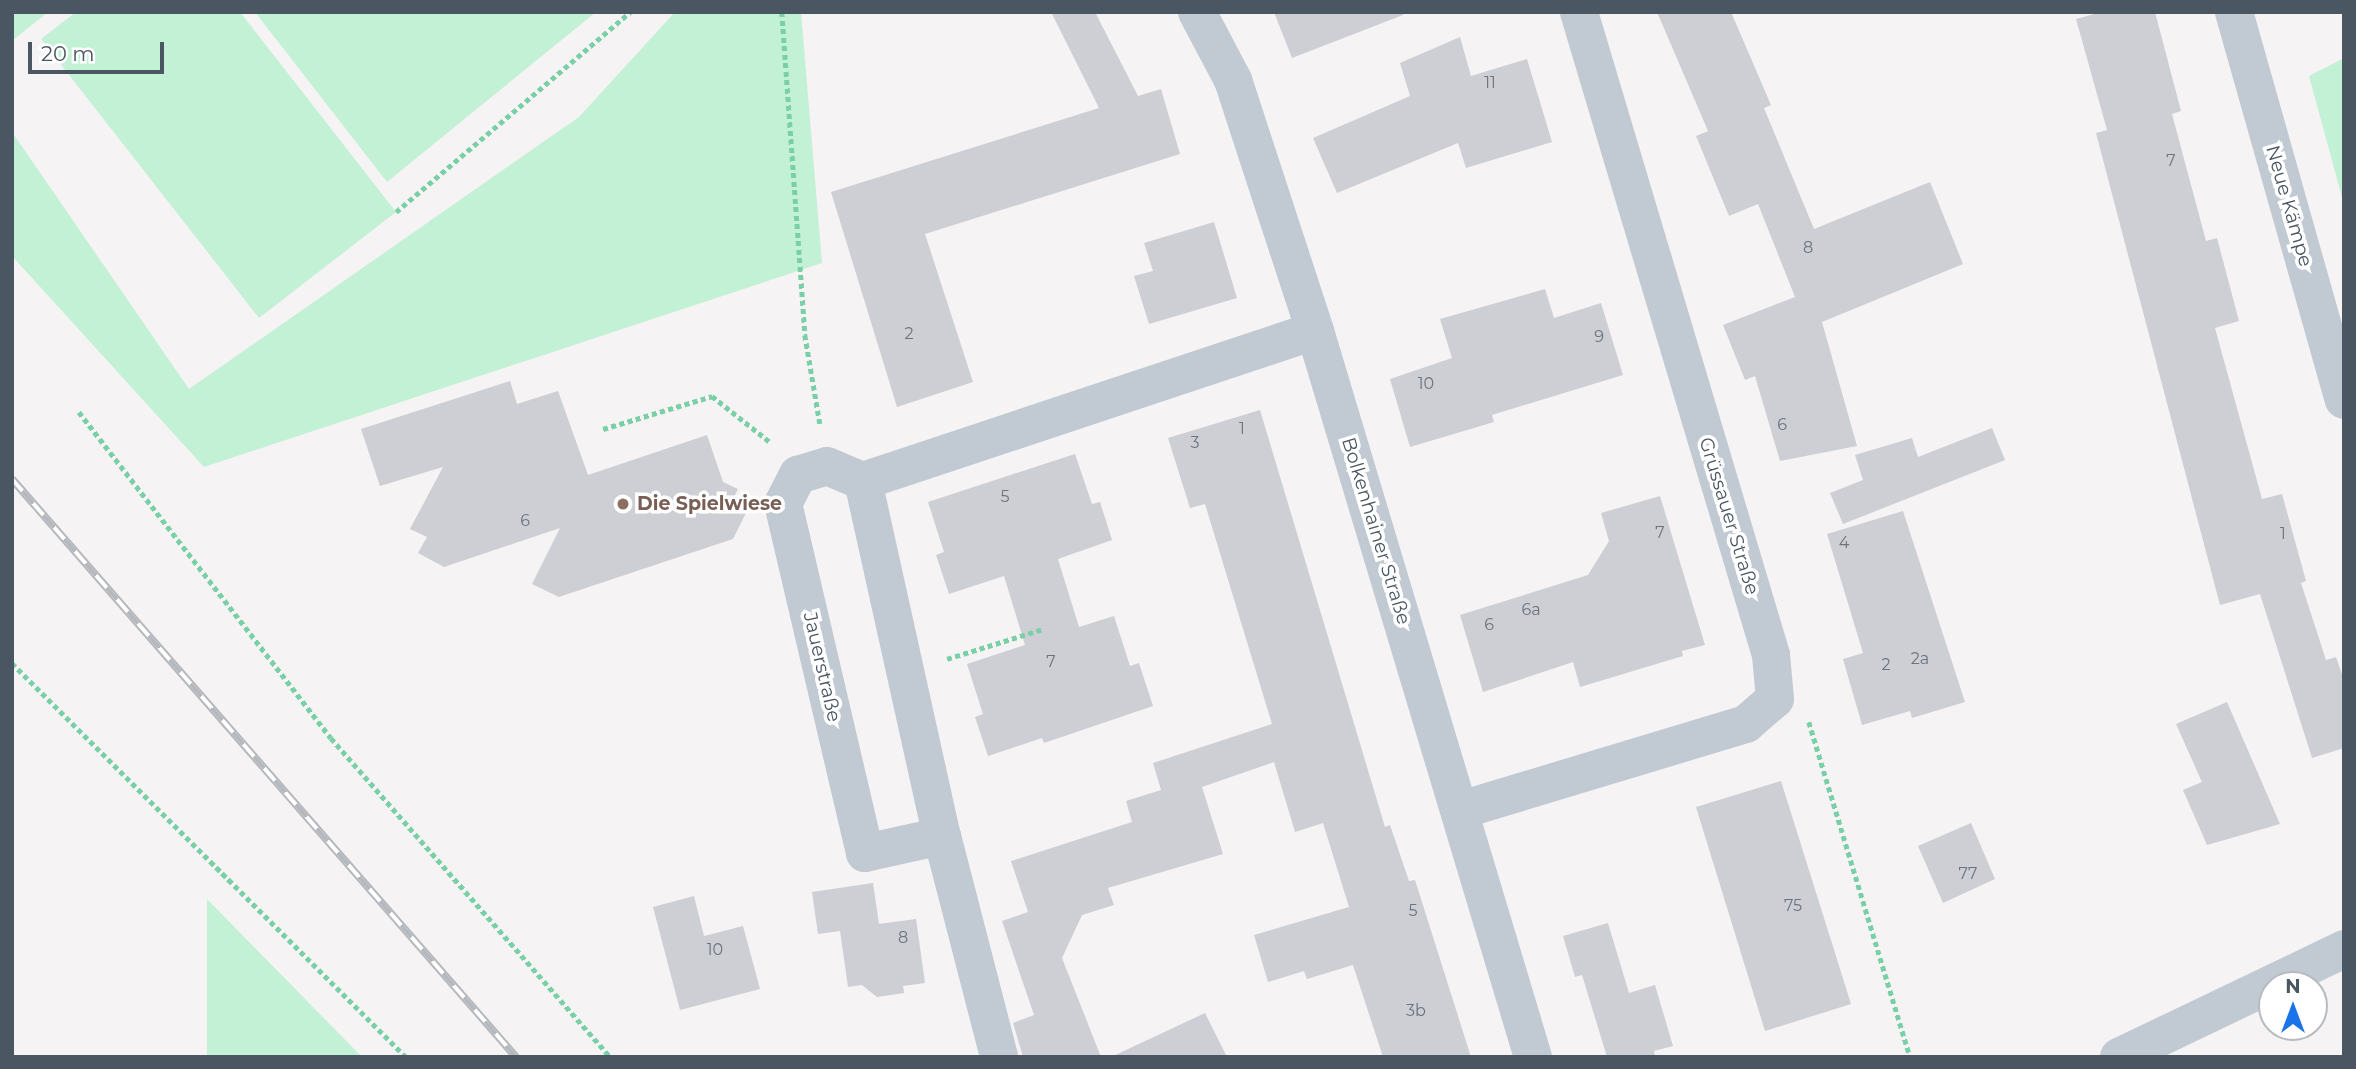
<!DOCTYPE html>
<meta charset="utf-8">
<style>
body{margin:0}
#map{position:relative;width:2356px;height:1069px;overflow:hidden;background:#f5f3f3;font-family:Montserrat,sans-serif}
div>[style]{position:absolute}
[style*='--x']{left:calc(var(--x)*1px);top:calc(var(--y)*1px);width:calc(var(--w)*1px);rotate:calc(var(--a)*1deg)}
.green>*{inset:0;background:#c3f1d5}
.building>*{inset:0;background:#cdcfd5}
.path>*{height:4.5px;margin-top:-2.25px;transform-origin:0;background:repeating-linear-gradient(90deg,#7ad0a6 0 5px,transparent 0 8.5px)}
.minor>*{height:38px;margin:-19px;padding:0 19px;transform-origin:19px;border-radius:19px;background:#c1cad2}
.tertiary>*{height:38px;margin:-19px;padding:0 19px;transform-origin:19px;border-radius:19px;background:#c1cad2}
.rail>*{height:8px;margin-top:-4px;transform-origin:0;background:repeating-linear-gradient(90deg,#fff 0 16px,#b5b8bd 0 32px);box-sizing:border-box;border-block:2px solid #b5b8bd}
.dots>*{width:19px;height:19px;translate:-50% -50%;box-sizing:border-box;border:4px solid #fff;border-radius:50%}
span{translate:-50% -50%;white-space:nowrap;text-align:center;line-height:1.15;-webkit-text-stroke:7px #fff;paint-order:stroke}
.number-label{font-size:16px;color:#6b747e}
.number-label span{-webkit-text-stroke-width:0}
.street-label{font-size:19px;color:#4a5661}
.education-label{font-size:19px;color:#785e54;font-weight:700}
.left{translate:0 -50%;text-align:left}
.frame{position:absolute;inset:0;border:14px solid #4a5661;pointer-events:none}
.north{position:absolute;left:2258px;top:971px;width:70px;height:70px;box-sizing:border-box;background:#fff;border:2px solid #b7bbc0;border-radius:50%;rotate:0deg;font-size:19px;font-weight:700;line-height:28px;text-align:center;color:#4a5661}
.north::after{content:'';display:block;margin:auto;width:24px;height:32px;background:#1a73e8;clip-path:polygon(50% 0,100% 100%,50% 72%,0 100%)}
.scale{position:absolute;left:28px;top:42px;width:136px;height:32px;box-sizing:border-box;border:4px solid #4a5661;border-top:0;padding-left:9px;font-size:21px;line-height:24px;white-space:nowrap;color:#4a5661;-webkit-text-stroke:5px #fff;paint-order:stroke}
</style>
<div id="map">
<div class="green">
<div style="clip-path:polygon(12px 12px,48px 12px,12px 41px)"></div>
<div style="clip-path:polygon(76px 12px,240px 12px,396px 212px,259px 318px,41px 39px)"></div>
<div style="clip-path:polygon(255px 12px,596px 12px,387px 182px)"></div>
<div style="clip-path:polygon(675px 12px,801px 12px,822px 263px,204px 467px,12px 256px,12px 132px,189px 389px,579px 117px)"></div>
<div style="clip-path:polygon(2344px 58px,2344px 201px,2343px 201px,2309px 76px)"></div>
<div style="clip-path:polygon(207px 899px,362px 1057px,207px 1057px)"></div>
</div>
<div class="building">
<div style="clip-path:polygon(1051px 12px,1095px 12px,1138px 96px,1161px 89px,1180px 154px,925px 234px,973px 382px,897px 407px,831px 192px,1099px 108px)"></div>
<div style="clip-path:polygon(1274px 12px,1403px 12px,1403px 15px,1292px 58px)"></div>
<div style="clip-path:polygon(1657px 12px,1731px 12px,1771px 105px,1764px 108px,1814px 229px,1930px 182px,1963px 264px,1822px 322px,1857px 446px,1780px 461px,1755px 376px,1745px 380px,1723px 325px,1795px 297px,1758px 204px,1729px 216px,1696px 136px,1708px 131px)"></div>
<div style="clip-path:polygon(2102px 12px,2155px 12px,2181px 111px,2172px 114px,2206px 241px,2217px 238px,2239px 321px,2215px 328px,2262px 499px,2282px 494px,2306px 581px,2301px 583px,2326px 660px,2336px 657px,2344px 680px,2344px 748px,2312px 758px,2260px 594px,2220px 605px,2096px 133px,2107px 130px,2076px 19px)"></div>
<div style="clip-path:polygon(1460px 37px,1471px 76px,1527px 59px,1552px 142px,1466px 168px,1458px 143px,1337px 193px,1313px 138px,1410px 96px,1400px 63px)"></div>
<div style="clip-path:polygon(1214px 222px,1237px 298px,1149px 324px,1134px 276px,1153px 271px,1144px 243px)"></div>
<div style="clip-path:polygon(1545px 289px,1554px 318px,1601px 303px,1623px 375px,1492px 415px,1494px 422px,1410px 447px,1390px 379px,1452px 358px,1440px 319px)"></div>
<div style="clip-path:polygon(510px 381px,517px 404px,558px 391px,588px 475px,707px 435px,723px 482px,738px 489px,730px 505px,746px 513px,733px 539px,559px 597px,532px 584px,560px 528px,444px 567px,418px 553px,427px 537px,410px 529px,443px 467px,380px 486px,361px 429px)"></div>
<div style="clip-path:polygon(1260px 410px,1385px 827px,1390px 825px,1409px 881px,1415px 880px,1471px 1057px,1383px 1057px,1353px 965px,1307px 979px,1304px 971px,1268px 982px,1254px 935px,1349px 907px,1323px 823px,1295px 832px,1274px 762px,1202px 787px,1223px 854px,1108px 888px,1114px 905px,1082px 915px,1062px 958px,1101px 1057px,1023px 1057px,1013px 1023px,1034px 1015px,1002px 921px,1028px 912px,1011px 861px,1132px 822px,1126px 801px,1161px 790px,1153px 763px,1272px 724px,1205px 504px,1190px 508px,1168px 438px)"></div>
<div style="clip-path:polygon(1992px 428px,2005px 460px,1843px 524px,1830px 493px,1863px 480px,1855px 455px,1912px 438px,1918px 457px)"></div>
<div style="clip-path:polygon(1075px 454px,1092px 504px,1100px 502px,1112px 540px,1058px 559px,1079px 627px,1114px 616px,1130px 666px,1139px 663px,1153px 706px,1044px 743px,1042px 738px,988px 756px,975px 717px,983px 714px,967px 664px,1025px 645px,1004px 576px,949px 594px,936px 555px,944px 552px,928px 502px)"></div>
<div style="clip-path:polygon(1660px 496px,1705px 645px,1682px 651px,1683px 656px,1580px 687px,1573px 662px,1483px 692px,1460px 615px,1588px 575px,1609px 541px,1601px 513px)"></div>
<div style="clip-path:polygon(1903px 511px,1965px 702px,1912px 718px,1910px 711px,1862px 725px,1843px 659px,1863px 653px,1827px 534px)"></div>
<div style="clip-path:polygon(2227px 702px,2280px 824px,2207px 845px,2183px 790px,2202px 782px,2176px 724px)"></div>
<div style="clip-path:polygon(1781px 781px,1851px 1004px,1765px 1031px,1696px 807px)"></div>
<div style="clip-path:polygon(1971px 823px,1995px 879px,1943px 903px,1918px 846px)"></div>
<div style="clip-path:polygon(873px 883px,879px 924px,916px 919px,925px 983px,903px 986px,904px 993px,877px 997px,862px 985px,848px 987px,840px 931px,818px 934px,812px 892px)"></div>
<div style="clip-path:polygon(694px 896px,704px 936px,743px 926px,760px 989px,680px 1010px,653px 907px)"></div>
<div style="clip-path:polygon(1608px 923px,1629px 993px,1655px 985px,1673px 1046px,1654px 1051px,1655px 1057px,1607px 1057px,1582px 975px,1575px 977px,1563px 936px)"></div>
<div style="clip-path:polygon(1205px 1013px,1227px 1057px,1111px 1057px)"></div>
</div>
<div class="path">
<div style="--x:782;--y:12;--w:324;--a:85.9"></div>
<div style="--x:805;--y:335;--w:90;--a:80.4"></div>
<div style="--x:396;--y:212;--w:308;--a:-40.5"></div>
<div style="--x:79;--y:412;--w:412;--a:52.3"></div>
<div style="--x:331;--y:738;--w:424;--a:48.8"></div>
<div style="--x:603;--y:429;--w:114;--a:-16.8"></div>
<div style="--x:712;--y:396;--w:74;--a:38.4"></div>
<div style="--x:947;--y:659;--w:101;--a:-17.4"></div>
<div style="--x:12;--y:663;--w:557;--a:45"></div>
<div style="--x:1809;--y:722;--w:350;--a:73.2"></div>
</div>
<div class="minor">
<div style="--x:1197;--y:12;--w:77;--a:62.1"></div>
<div style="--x:1233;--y:80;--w:264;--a:71.9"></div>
<div style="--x:1315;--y:331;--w:758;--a:73.29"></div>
<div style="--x:2234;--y:12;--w:403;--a:74.2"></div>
<div style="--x:863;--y:481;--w:364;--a:77.5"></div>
<div style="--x:942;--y:836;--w:79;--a:167.6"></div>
<div style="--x:865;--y:853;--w:359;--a:-103.2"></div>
<div style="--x:783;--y:504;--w:33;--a:-63"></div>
<div style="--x:798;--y:475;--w:30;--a:-17"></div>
<div style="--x:827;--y:466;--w:39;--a:23"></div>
<div style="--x:863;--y:481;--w:476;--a:-18.4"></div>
<div style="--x:1461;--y:810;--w:298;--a:-16.8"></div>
<div style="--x:1746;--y:724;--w:38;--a:-41"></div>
<div style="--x:1775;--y:699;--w:44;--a:-95.2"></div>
<div style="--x:1771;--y:655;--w:671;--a:-106.63"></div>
<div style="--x:942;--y:836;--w:228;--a:75.5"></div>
</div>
<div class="tertiary">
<div style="--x:2119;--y:1057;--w:250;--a:-25.6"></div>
</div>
<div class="rail">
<div style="--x:12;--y:479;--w:767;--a:48.91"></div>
</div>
<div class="dots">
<div style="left:623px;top:504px;background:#8d6e63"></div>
</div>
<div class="number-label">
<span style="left:1490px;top:83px">11</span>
<span style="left:2171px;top:161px">7</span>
<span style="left:1808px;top:248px">8</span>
<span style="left:909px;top:334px">2</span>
<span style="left:1599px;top:337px">9</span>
<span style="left:1426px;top:384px">10</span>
<span style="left:1782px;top:425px">6</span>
<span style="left:1242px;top:429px">1</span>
<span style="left:1195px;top:443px">3</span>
<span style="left:1005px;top:497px">5</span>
<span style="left:525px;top:521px">6</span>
<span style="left:1660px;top:533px">7</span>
<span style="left:2283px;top:534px">1</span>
<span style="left:1844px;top:543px">4</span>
<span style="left:1531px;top:610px">6a</span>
<span style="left:1489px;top:625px">6</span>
<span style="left:1920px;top:659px">2a</span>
<span style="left:1051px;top:662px">7</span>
<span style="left:1886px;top:665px">2</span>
<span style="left:1968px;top:874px">77</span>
<span style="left:1793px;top:906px">75</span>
<span style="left:1413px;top:911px">5</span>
<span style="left:903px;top:938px">8</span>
<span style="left:715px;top:950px">10</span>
<span style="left:1416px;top:1011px">3b</span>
</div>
<div class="street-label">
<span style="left:2289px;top:206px;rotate:74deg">Neue Kämpe</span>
<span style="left:1729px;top:516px;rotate:73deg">Grüssauer Straße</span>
<span style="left:1376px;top:531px;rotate:73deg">Bolkenhainer Straße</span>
<span style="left:822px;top:667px;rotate:77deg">Jauerstraße</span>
</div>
<div class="education-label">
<span class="left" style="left:637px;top:504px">Die Spielwiese</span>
</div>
<div class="frame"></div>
<div class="north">N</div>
<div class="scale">20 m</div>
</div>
